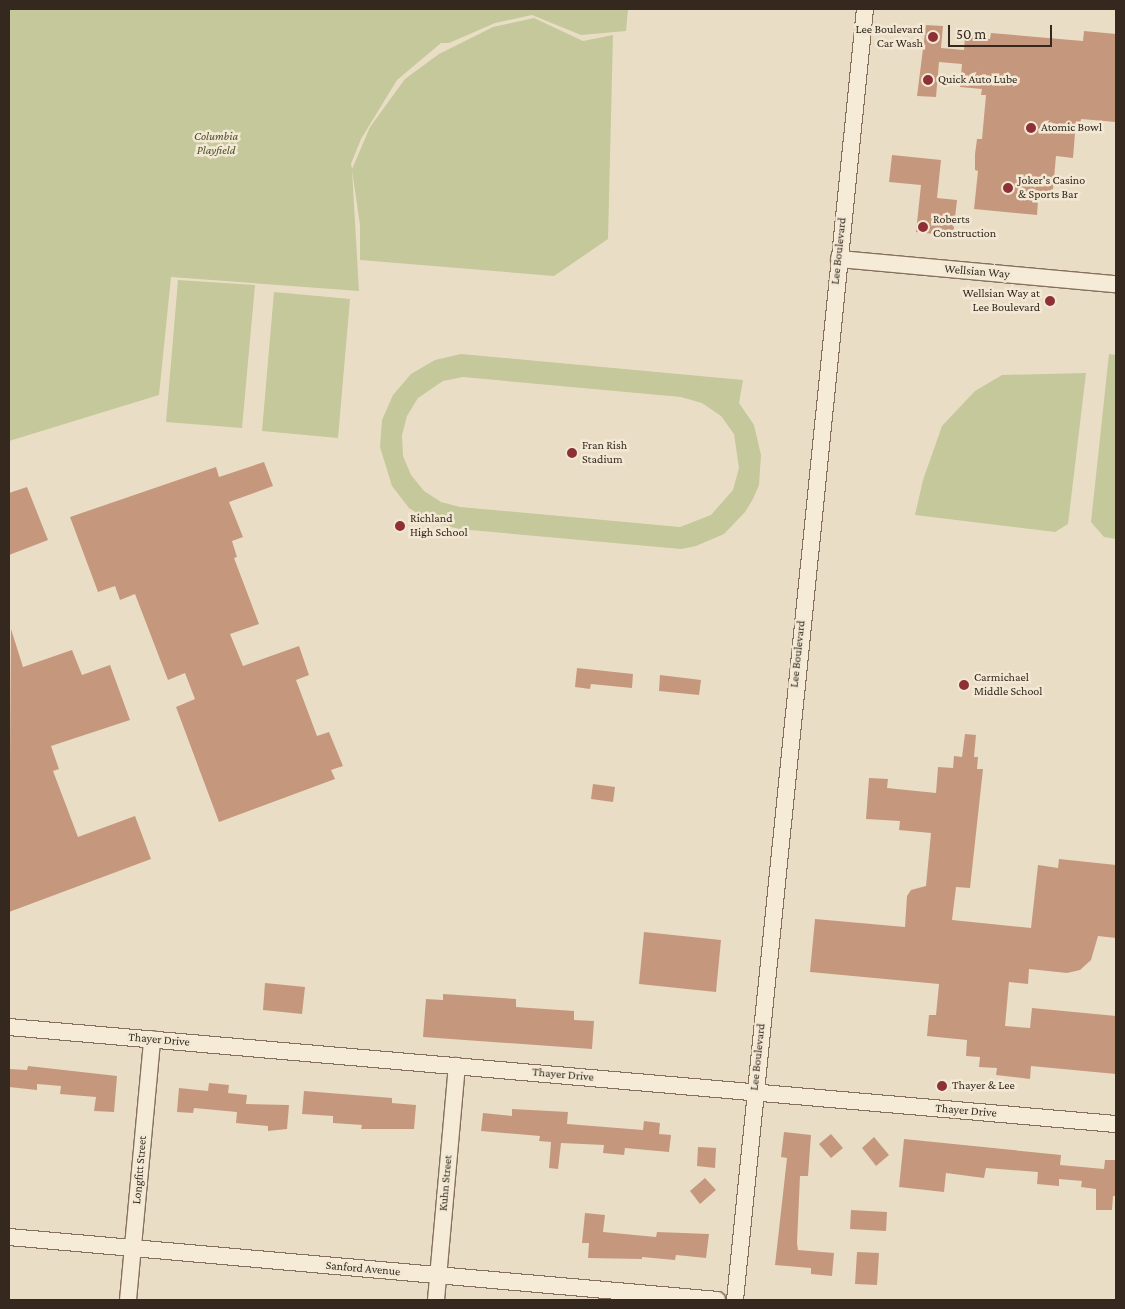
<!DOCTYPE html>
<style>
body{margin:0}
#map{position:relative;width:1125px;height:1309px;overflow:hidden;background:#eaddc5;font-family:"Crimson Pro",serif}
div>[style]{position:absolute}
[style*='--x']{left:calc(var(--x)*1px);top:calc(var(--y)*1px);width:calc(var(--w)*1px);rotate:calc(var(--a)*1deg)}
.green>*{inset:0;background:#c4c89a}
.building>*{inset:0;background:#c5987e}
.roads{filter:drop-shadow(1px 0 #84705c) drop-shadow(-1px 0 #84705c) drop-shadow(0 1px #84705c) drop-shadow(0 -1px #84705c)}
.minor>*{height:16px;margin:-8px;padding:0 8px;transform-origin:8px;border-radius:8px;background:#f6ebd7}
.dots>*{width:14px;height:14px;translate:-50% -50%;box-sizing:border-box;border:2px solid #f2e8d4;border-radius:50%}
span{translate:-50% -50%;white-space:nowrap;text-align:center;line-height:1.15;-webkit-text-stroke:5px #f2e8d4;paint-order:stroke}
.poi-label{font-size:12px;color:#35291f}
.right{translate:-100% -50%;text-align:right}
.left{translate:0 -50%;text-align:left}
.park-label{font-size:12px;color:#485027;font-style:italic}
.street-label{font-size:12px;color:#35291f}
.frame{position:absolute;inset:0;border:10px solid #35291f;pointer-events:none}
.scale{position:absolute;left:948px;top:25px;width:104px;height:22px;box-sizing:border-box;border:2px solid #35291f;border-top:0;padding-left:6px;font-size:15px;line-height:18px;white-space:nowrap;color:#35291f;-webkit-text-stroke:4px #f2e8d4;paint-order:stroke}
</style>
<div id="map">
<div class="green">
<div style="clip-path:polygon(9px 9px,628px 9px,626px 31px,581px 35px,532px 15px,495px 23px,449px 43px,441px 43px,397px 80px,361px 139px,351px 164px,352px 169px,370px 127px,405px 79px,439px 54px,493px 27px,534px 18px,583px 41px,613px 35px,608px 239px,554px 276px,360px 260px,360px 225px,352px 170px,359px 291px,171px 277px,159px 395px,9px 441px)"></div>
<div style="clip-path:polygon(178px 280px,255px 285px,242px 428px,166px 422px)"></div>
<div style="clip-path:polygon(274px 292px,350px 299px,338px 438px,262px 431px)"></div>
<div style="clip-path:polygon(evenodd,461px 354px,743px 380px,739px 403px,754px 425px,761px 455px,759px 485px,753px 499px,745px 512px,724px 534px,696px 546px,681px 549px,459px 529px,432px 522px,409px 508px,392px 486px,380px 447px,382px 420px,393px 395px,411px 374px,435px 360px,461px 354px,463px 377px,681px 397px,702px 403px,721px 416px,734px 434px,739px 468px,733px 490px,711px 515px,680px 527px,460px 507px,441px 502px,424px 491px,411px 475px,403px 456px,402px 435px,407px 416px,418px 398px,443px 381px,463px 377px)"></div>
<div style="clip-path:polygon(1109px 354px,1116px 355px,1116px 539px,1104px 537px,1091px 522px)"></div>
<div style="clip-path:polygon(1086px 373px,1068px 524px,1055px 532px,915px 515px,923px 480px,942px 426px,975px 391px,1002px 375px)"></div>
</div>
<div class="building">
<div style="clip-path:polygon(926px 25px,943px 26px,941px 48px,964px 50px,965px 36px,990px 39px,991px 33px,1083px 41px,1084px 31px,1116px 34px,1116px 122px,1081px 119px,1080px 133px,1075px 133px,1073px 158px,1056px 156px,1053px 189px,1038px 201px,1037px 215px,974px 209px,978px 171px,975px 170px,975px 154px,977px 139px,982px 139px,986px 95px,981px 95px,982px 89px,960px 87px,962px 64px,939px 62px,936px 97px,917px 96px)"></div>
<div style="clip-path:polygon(892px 155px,941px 160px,937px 198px,957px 200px,953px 236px,916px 232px,921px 185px,889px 182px)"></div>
<div style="clip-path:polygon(264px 462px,273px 486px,229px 502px,243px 537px,232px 541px,237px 557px,234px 558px,259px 624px,230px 634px,243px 666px,299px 646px,309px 675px,296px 680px,317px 736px,329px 732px,343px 766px,331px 770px,335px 779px,219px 822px,176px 707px,195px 699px,185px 673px,168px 680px,135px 594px,120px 600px,115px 586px,98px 592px,70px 517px,216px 467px,219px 477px)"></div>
<div style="clip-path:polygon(27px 487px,48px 540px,9px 555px,9px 493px)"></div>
<div style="clip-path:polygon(11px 629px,23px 667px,72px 650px,82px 675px,110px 665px,130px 720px,51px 746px,59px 769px,53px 771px,78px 837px,135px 816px,151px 859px,9px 912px)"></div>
<div style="clip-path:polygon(577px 668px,633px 674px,632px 688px,591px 684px,590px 689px,575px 687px)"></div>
<div style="clip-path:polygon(660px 675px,701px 680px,699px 695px,659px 691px)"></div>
<div style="clip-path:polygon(965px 734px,976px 735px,974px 757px,978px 757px,977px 769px,983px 769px,970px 888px,956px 887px,952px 920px,1031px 928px,1038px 865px,1058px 868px,1059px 859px,1116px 865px,1116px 938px,1098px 936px,1091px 960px,1080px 970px,1067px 973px,1029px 969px,1028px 984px,1009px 982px,1005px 1026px,1030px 1028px,1032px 1008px,1116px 1016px,1116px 1074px,1031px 1066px,1030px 1079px,996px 1075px,997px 1068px,979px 1067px,980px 1057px,966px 1056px,967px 1040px,927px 1036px,929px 1015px,936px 1015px,939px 984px,810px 972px,815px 919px,905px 927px,907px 896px,911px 890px,926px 886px,931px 833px,899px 830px,900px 821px,866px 819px,869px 778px,888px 779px,887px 788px,936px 793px,938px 767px,953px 768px,954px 756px,962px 757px)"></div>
<div style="clip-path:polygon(593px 784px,615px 787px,613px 802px,591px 799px)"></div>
<div style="clip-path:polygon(644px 932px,721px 940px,716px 992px,639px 984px)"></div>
<div style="clip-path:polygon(265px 983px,305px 987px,302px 1014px,263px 1010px)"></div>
<div style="clip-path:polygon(443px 994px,516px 999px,516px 1007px,574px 1011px,574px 1020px,594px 1021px,592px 1049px,423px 1037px,426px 999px,443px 1000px)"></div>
<div style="clip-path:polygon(28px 1066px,117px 1076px,114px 1112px,94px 1111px,96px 1097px,60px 1094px,61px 1086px,37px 1084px,37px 1090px,9px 1087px,9px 1069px,27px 1070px)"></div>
<div style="clip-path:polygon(209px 1083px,229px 1085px,228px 1093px,247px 1095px,246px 1104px,289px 1105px,287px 1129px,268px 1131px,268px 1126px,236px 1123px,237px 1112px,194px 1108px,193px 1113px,177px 1112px,179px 1088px,208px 1091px)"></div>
<div style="clip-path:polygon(304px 1091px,392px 1098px,392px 1103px,416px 1105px,414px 1129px,361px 1129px,362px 1125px,333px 1123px,333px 1116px,302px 1114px)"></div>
<div style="clip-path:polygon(512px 1109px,568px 1112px,567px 1124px,643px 1130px,644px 1121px,660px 1123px,659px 1134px,671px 1135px,669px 1152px,625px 1148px,624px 1155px,603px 1153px,604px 1145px,561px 1143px,558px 1169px,549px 1168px,551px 1142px,539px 1141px,540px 1136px,481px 1131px,483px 1113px,512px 1116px)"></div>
<div style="clip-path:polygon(784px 1132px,811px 1135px,808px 1176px,800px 1176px,797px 1243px,798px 1250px,834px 1253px,832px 1276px,811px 1274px,811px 1268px,775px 1265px,787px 1158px,781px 1157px)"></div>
<div style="clip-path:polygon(831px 1134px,843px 1148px,831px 1158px,819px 1144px)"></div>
<div style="clip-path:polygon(874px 1137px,889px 1155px,876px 1166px,862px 1148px)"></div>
<div style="clip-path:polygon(904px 1139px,1061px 1155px,1060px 1165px,1104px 1169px,1105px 1160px,1116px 1160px,1116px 1196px,1113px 1196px,1112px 1210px,1096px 1210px,1096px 1189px,1081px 1187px,1082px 1181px,1059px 1179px,1059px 1186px,1037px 1184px,1038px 1172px,986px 1168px,984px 1178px,946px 1173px,944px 1192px,899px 1187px)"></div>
<div style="clip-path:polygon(698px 1147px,716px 1148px,715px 1168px,697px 1166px)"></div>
<div style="clip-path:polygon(705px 1178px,716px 1190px,700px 1204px,690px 1191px)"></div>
<div style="clip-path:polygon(851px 1210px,887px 1212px,886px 1231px,850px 1229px)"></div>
<div style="clip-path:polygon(585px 1213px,605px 1215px,603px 1232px,656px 1237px,657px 1232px,709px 1234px,706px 1258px,676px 1255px,675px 1260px,642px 1257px,642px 1259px,588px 1258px,589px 1243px,582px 1243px)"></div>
<div style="clip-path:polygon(857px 1252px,879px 1253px,877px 1285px,855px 1284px)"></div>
</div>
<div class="roads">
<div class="minor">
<div style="--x:839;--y:259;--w:278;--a:5.2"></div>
<div style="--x:9;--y:1027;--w:1111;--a:5.01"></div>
<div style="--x:9;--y:1237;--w:711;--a:5.08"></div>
<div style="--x:128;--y:1300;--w:262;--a:-84.7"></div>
<div style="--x:436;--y:1300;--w:235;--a:-84.9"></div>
<div style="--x:735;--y:1300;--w:1298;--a:-84.25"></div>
</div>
</div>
<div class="dots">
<div style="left:933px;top:37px;background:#8e3136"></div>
<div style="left:928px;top:80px;background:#8e3136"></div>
<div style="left:1031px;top:128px;background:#8e3136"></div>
<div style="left:1008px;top:188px;background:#8e3136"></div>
<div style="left:923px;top:227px;background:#8e3136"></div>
<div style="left:1050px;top:301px;background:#8e3136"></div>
<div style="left:572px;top:453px;background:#8e3136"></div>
<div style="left:400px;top:526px;background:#8e3136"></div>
<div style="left:964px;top:685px;background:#8e3136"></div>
<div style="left:942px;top:1086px;background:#8e3136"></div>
</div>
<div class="poi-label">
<span class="right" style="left:923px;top:37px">Lee Boulevard<br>Car Wash</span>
<span class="left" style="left:938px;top:80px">Quick Auto Lube</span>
<span class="left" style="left:1041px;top:128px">Atomic Bowl</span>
<span class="left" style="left:1018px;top:188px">Joker's Casino<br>&amp; Sports Bar</span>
<span class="left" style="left:933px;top:227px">Roberts<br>Construction</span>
<span class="right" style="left:1040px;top:301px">Wellsian Way at<br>Lee Boulevard</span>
<span class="left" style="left:582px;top:453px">Fran Rish<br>Stadium</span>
<span class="left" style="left:410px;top:526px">Richland<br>High School</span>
<span class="left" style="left:974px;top:685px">Carmichael<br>Middle School</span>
<span class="left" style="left:952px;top:1086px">Thayer &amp; Lee</span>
</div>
<div class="park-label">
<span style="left:216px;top:144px">Columbia<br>Playfield</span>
</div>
<div class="street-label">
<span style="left:839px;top:251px;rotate:-84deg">Lee Boulevard</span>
<span style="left:977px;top:272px;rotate:5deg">Wellsian Way</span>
<span style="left:798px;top:654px;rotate:-84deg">Lee Boulevard</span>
<span style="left:159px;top:1040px;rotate:5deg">Thayer Drive</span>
<span style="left:758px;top:1057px;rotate:-84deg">Lee Boulevard</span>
<span style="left:563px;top:1075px;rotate:5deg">Thayer Drive</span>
<span style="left:966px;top:1111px;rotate:5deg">Thayer Drive</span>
<span style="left:140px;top:1170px;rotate:-85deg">Longfitt Street</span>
<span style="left:446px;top:1183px;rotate:-85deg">Kuhn Street</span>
<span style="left:363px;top:1269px;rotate:5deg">Sanford Avenue</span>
</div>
<div class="frame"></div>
<div class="scale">50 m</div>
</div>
